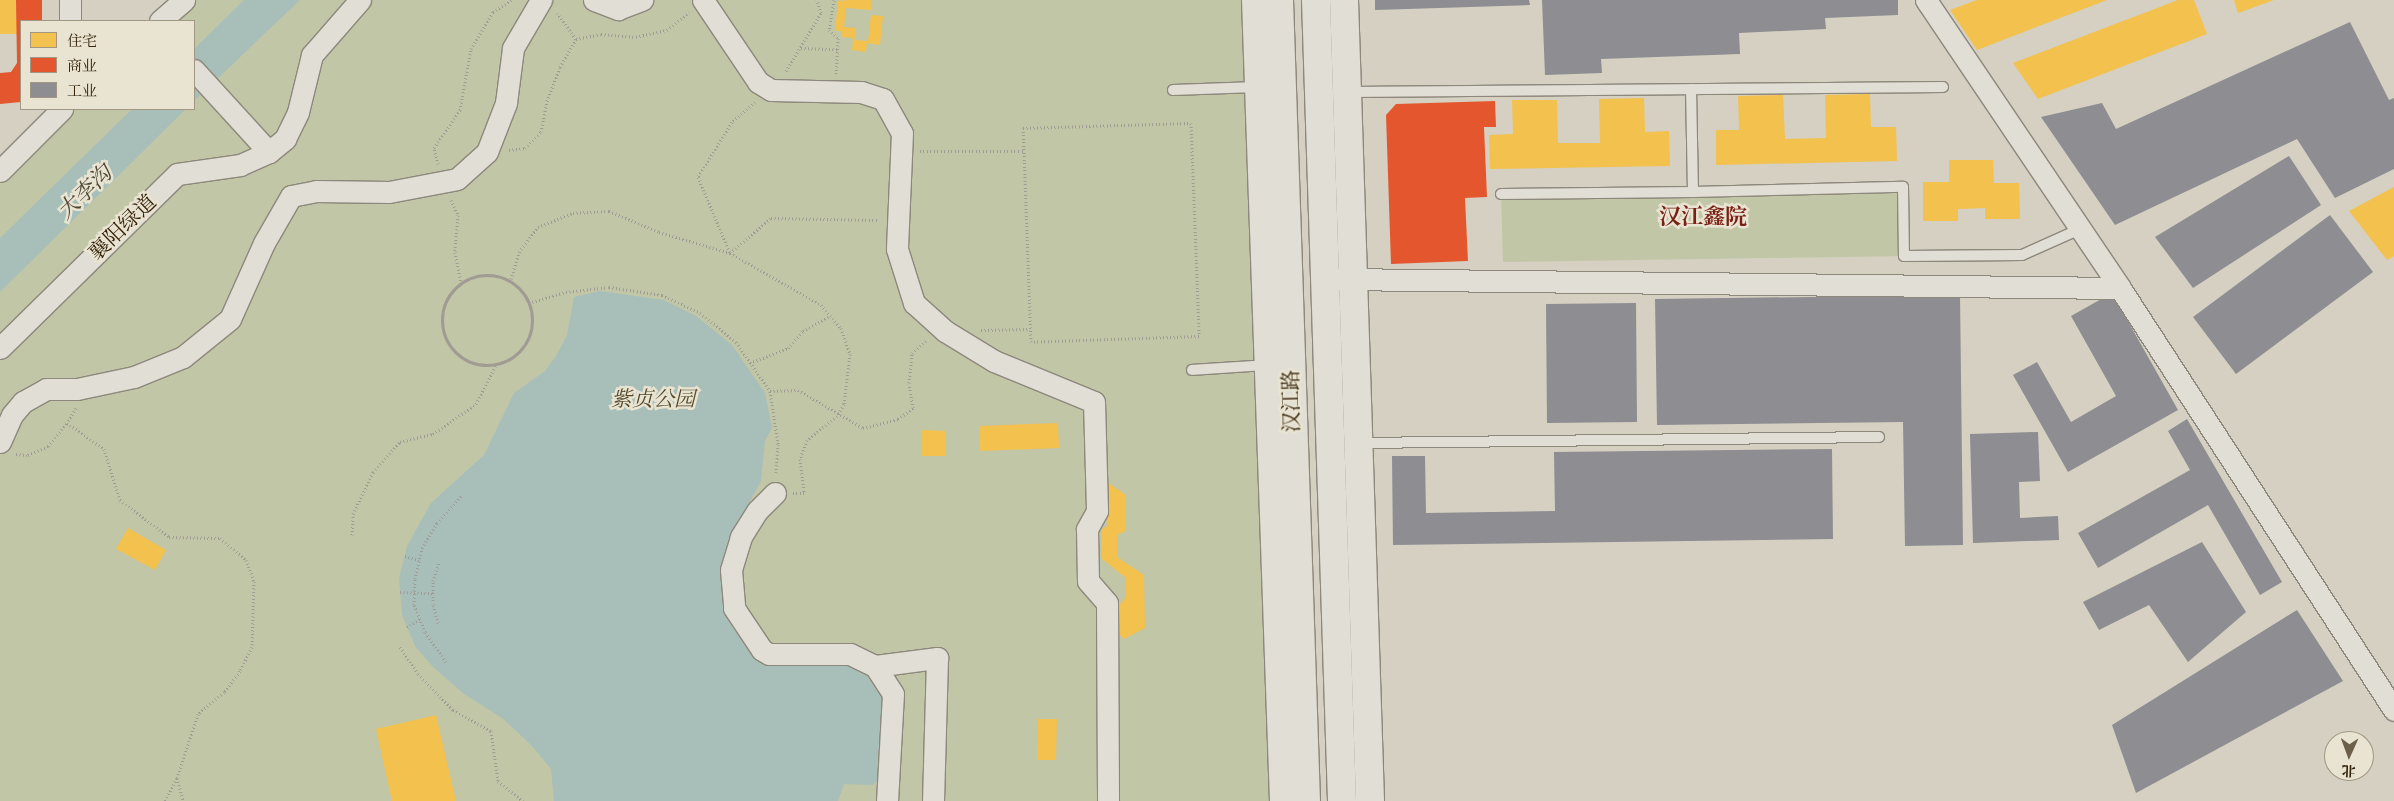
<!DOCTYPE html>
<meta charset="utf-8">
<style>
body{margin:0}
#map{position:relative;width:2394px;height:801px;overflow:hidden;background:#d5d0c1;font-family:"IM FELL Double Pica","Noto Serif SC",serif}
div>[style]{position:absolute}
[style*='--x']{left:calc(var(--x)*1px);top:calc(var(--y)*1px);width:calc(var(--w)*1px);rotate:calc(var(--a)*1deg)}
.green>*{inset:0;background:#c1c6a6}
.water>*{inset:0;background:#a8bfb9}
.homes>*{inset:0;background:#f2c14e}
.shops>*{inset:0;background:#e4572e}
.industry>*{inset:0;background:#8d8d92}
.path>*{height:3px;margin-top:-1.5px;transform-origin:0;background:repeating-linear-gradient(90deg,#a09c94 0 1px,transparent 0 3.5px)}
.path>.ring{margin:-1.5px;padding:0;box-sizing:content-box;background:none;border:3px solid #a09c94;border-radius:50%}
.roads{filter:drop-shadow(1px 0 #8d877c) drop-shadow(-1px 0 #8d877c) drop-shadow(0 1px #8d877c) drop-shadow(0 -1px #8d877c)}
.lane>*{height:10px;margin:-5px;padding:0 5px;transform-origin:5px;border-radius:5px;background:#e0ded5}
.street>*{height:21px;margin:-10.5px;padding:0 10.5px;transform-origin:10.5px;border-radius:10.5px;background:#e0ded5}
.secondary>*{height:28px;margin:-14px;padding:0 14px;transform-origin:14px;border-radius:14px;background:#e0ded5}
span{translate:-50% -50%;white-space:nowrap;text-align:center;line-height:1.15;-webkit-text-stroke:5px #e9e4d2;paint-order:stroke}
.street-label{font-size:21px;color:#35230a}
.park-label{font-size:21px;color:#544a2c;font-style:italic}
.water-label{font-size:22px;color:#4d4835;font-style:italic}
.neighbourhood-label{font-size:22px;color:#7a1f14;font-weight:700}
.legend{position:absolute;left:20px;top:20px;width:175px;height:90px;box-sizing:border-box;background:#e9e4d2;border:1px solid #a19782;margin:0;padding:6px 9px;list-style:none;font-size:15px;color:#35230a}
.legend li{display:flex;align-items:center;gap:10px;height:25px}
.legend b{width:25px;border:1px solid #a19782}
.north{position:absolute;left:2324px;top:731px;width:50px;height:50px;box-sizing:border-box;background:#e9e4d2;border:1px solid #a19782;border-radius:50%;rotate:182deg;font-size:14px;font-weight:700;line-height:20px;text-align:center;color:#35230a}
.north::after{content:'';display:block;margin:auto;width:18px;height:22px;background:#6d604a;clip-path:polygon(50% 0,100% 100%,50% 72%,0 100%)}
</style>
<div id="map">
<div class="green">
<div style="clip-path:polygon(184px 0,1278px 0,1306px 801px,0 801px,0 171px,62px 109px,194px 109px,194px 21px,160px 21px)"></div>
<div style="clip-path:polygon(1903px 187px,1904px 256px,1503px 262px,1501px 194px)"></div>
</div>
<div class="water">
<div style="clip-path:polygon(244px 0,300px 0,194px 101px,194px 49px)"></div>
<div style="clip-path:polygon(132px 109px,186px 109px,0 292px,0 238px)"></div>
<div style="clip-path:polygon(600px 291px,664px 300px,696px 316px,732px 345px,765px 393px,772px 428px,765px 441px,761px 481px,741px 518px,723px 575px,757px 655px,855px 659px,870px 680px,885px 691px,889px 706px,877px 782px,873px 785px,844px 784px,838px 801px,554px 801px,551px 769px,532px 746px,502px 718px,464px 694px,433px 667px,415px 646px,402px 615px,399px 578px,407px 546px,431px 503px,484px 455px,514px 393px,545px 371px,556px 356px,567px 335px,574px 297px)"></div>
</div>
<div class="homes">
<div style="clip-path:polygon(0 0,34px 0,33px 21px,21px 21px,21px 34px,0 34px)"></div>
<div style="clip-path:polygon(849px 0,872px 0,871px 10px,846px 8px,844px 27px,856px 28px,855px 40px,868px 41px,871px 15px,883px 16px,880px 45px,867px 43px,866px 52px,852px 50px,853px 38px,842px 37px,842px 31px,835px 31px,838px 1px)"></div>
<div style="clip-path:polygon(1977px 0,2107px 0,1977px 50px,1950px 10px)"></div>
<div style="clip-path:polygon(2178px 0,2194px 0,2207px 34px,2038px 99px,2013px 63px)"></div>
<div style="clip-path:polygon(2234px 0,2274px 0,2238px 13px)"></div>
<div style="clip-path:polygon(1870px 94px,1871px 127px,1896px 127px,1897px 161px,1716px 165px,1716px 130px,1739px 130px,1738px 96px,1783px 95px,1785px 139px,1826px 138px,1825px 95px)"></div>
<div style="clip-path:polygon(1644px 98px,1645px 132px,1669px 131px,1670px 166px,1490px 169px,1489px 135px,1513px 134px,1512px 100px,1557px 100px,1558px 143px,1600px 143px,1599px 99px)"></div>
<div style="clip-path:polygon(1949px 160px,1993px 160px,1994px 183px,2019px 183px,2020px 219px,1985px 219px,1985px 208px,1958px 209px,1958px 221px,1923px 221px,1923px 182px,1949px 182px)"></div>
<div style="clip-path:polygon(2394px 187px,2394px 256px,2387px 260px,2349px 211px)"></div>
<div style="clip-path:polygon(1058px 423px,1059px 448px,980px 451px,979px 426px)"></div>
<div style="clip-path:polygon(922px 430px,946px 431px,946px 456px,922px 456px)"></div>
<div style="clip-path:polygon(1107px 482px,1126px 495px,1126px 531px,1117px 535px,1117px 557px,1144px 575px,1145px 628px,1124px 639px,1118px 633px,1117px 608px,1126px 597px,1126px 578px,1102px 559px,1102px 529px,1107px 526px)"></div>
<div style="clip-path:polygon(128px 528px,166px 550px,155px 570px,116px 549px)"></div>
<div style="clip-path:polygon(436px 715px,456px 801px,392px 801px,376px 729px)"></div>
<div style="clip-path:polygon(1038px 719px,1057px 719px,1056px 760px,1037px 760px)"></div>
</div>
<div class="shops">
<div style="clip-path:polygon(16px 0,42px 0,42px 21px,21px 21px,21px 102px,0 104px,0 73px,11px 72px,17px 63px)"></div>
<div style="clip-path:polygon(1495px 101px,1496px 127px,1484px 127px,1487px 197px,1465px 198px,1468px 261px,1391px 264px,1386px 115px,1396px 104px)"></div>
</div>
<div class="industry">
<div style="clip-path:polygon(1375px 0,1529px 0,1530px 5px,1375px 10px)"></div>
<div style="clip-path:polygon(1542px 0,1898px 0,1898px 15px,1825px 18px,1826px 29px,1739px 33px,1740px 54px,1601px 59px,1602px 73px,1545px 75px)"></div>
<div style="clip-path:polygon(2350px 22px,2389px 100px,2394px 98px,2394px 169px,2335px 198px,2297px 139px,2115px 225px,2041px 117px,2102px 103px,2116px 129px)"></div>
<div style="clip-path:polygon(2289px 156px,2321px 205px,2193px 288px,2155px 237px)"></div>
<div style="clip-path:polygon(2330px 215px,2373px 272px,2236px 374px,2193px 317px)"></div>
<div style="clip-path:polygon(2112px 293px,2178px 410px,2068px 472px,2013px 375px,2037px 362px,2071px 422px,2116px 396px,2071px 316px)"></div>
<div style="clip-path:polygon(1960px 295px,1963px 545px,1905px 546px,1903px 422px,1657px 425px,1655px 299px)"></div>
<div style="clip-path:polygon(1636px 303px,1637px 422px,1547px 423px,1546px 304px)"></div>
<div style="clip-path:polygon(2187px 419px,2282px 582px,2260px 595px,2208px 505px,2098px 568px,2078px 533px,2190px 470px,2168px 431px)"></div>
<div style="clip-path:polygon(2038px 432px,2040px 481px,2019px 482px,2020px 518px,2058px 516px,2059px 540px,1973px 543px,1970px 434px)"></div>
<div style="clip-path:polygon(1832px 449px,1833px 539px,1393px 545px,1392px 456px,1425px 456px,1426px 513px,1555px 511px,1554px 452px)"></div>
<div style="clip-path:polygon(2202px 542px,2246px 612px,2188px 662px,2149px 605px,2099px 630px,2083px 602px)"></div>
<div style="clip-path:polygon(2297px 610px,2343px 681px,2136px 793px,2112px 725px)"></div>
</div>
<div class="path">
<div style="--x:834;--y:0;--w:30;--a:99"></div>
<div style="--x:829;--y:30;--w:12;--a:42"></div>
<div style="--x:838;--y:38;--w:36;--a:93"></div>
<div style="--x:576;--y:39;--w:25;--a:-11"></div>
<div style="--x:601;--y:34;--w:35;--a:5"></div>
<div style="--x:636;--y:37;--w:32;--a:-13"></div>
<div style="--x:667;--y:30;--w:28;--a:-39"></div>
<div style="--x:801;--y:48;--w:37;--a:2"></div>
<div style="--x:786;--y:71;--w:68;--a:-58.9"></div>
<div style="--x:821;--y:13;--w:14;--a:-107"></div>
<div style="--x:755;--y:102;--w:30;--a:139"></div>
<div style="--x:732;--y:122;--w:65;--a:121.7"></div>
<div style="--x:698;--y:177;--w:82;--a:67.2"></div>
<div style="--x:730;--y:253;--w:105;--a:29.7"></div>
<div style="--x:821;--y:305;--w:30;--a:49"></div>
<div style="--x:841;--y:328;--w:28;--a:71"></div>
<div style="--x:850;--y:354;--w:50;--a:96.8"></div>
<div style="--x:844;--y:404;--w:14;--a:120"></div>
<div style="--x:837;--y:416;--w:38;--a:141"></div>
<div style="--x:807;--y:440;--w:20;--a:110"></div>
<div style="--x:800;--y:459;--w:34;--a:83"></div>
<div style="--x:804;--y:493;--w:11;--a:180"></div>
<div style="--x:1191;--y:123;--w:213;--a:87.8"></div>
<div style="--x:1199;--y:336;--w:168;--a:178"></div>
<div style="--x:1031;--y:342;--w:214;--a:-92.1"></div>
<div style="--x:1023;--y:128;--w:168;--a:-1.7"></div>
<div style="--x:509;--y:150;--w:16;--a:-7"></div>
<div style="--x:525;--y:148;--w:23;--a:-45"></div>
<div style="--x:541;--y:132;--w:32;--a:-79"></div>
<div style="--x:547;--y:101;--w:36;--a:-69"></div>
<div style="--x:560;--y:67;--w:32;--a:-60"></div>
<div style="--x:576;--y:39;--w:32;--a:-126"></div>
<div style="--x:920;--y:151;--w:104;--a:0"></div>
<div style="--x:438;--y:164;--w:16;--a:-104"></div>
<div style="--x:434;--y:148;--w:46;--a:-55.6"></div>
<div style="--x:460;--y:110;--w:62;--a:-79.8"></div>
<div style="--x:471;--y:49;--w:43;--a:-59.3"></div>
<div style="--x:493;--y:12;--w:22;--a:-32"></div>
<div style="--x:451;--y:200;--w:17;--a:65"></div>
<div style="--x:458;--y:215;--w:37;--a:95"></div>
<div style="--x:455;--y:252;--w:31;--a:79"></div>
<div class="ring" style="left:442px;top:275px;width:87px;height:87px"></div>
<div style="--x:511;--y:279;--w:28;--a:-73"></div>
<div style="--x:519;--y:252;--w:31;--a:-53"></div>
<div style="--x:538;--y:227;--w:38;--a:-22"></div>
<div style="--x:573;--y:213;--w:36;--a:-3"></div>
<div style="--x:609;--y:211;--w:54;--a:22.8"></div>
<div style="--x:659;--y:232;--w:74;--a:16.5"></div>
<div style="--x:730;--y:253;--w:54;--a:-40.5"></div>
<div style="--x:771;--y:218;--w:108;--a:1.1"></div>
<div style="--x:529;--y:303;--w:39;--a:-17"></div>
<div style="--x:566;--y:292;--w:43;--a:-6.6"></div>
<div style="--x:609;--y:287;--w:54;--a:8.6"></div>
<div style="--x:662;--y:295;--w:42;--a:25.3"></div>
<div style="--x:700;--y:313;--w:46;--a:38.9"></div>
<div style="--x:736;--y:342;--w:60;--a:55.2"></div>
<div style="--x:770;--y:391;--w:54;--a:81.4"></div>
<div style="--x:778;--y:444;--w:31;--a:94"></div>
<div style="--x:981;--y:330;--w:49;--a:-1.2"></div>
<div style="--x:750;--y:363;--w:41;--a:-21.5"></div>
<div style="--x:788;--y:348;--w:23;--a:-49"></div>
<div style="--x:803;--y:331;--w:31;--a:-29"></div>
<div style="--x:770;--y:391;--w:28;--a:-2"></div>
<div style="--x:798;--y:390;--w:75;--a:30.3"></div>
<div style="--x:863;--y:428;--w:36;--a:-14"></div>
<div style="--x:898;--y:419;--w:19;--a:-36"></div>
<div style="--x:913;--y:408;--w:25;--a:-99"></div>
<div style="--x:909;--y:383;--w:30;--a:-84"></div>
<div style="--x:912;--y:353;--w:20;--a:-41"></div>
<div style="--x:76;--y:408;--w:17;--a:121"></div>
<div style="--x:67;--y:423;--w:45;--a:35.1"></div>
<div style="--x:104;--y:449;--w:53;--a:72.6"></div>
<div style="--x:120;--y:500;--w:61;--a:37.1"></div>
<div style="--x:169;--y:537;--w:51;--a:1.1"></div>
<div style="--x:220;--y:538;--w:34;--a:40"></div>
<div style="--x:246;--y:560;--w:22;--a:69"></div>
<div style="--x:254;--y:581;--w:66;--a:91.7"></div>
<div style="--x:252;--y:647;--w:27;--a:117"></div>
<div style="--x:240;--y:671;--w:26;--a:127"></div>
<div style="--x:224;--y:692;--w:34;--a:140"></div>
<div style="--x:198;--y:714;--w:67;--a:108.2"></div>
<div style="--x:177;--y:778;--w:26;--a:118"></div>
<div style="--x:16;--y:454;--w:12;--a:5"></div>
<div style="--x:28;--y:455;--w:22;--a:-24"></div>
<div style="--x:48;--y:446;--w:30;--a:-50"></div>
<div style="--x:352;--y:535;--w:21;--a:-87"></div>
<div style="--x:353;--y:514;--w:47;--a:-64.5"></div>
<div style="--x:373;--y:472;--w:40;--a:-48"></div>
<div style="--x:400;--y:442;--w:34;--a:-14"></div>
<div style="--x:433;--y:434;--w:52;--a:-34.9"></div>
<div style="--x:476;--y:404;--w:44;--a:-62.9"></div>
<div style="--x:405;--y:556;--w:15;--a:16"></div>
<div style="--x:400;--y:592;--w:33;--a:2"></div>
<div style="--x:438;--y:623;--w:20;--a:-105"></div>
<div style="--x:433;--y:604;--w:23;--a:-90"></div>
<div style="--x:433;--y:581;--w:20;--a:-72"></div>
<div style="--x:407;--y:627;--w:15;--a:-32"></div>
<div style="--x:400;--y:647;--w:32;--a:56"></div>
<div style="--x:418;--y:674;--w:50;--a:45.8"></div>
<div style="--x:453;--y:710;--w:43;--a:28.9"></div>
<div style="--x:491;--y:731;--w:50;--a:82"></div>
<div style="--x:498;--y:781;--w:32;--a:39"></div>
<div style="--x:446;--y:662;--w:37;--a:-125"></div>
<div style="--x:425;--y:632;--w:29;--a:-112"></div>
<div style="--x:414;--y:605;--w:26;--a:-88"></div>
<div style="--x:415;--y:579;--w:32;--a:-77"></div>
<div style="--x:422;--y:548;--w:29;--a:-59"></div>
<div style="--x:437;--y:523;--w:36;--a:-48"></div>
<div style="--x:177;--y:778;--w:24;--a:75"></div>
</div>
<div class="roads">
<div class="lane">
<div style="--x:1173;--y:90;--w:84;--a:-2"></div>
<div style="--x:1349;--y:92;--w:594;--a:-0.48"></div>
<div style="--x:1693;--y:192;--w:210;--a:-1.4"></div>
<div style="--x:1903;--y:187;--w:69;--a:89.2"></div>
<div style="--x:1904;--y:256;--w:118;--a:-0.5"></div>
<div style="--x:2022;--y:255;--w:64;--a:-24.1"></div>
<div style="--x:1501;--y:194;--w:192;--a:-0.6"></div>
<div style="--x:1693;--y:192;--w:103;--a:-91.1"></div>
<div style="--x:1192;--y:370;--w:76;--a:-3.8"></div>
<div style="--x:1360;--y:443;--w:519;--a:-0.66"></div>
</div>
<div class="street">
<div style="--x:70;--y:0;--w:21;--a:90"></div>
<div style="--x:594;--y:0;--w:26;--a:21"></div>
<div style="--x:618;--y:9;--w:26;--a:-21"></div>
<div style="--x:703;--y:0;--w:99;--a:56.1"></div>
<div style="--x:758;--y:82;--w:15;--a:32"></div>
<div style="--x:771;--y:90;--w:90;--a:1.3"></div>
<div style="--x:861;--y:92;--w:23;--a:18"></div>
<div style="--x:883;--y:99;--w:39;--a:61"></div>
<div style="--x:902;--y:133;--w:116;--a:92.5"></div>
<div style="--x:897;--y:249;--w:57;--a:72.5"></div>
<div style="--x:914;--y:303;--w:42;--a:42.1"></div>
<div style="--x:945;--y:331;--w:57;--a:31.5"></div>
<div style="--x:994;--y:361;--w:108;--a:22.3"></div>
<div style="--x:1094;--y:402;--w:109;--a:88.4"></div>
<div style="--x:1097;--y:511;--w:21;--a:119"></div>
<div style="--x:1087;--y:529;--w:52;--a:88.9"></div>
<div style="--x:1088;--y:581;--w:29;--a:49"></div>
<div style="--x:1107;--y:603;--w:198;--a:89.7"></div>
<div style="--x:1926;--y:0;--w:347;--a:56"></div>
<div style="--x:2120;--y:288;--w:503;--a:57"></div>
<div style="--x:160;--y:21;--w:32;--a:-41"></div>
<div style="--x:194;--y:70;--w:111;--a:47.6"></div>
<div style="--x:0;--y:171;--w:88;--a:-45"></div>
<div style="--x:1338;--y:279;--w:782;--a:0.66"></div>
<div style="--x:0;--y:348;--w:248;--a:-44.5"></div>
<div style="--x:177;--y:174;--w:64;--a:-8.1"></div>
<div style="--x:240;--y:165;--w:32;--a:-24"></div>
<div style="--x:269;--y:152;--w:21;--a:-39"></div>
<div style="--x:285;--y:139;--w:30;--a:-64"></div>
<div style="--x:298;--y:112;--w:59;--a:-76.2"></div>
<div style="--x:312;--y:55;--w:73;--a:-48.9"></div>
<div style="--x:0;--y:442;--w:30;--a:-66"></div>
<div style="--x:12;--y:415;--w:17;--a:-50"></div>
<div style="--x:23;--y:402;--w:26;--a:-29"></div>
<div style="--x:46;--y:389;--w:31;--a:0"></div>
<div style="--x:77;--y:389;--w:58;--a:-11.9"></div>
<div style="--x:134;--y:377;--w:53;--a:-22.2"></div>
<div style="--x:183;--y:357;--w:60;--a:-39"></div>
<div style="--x:230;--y:319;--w:83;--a:-65.9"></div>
<div style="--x:264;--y:243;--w:54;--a:-60.1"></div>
<div style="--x:291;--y:196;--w:25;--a:-11"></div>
<div style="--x:316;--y:191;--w:73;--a:0.8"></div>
<div style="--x:389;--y:192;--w:69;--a:-10.8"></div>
<div style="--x:457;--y:179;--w:40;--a:-42"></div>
<div style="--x:487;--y:152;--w:53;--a:-68.8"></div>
<div style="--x:506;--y:103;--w:55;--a:-82.7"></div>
<div style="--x:513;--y:48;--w:56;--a:-59.7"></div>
<div style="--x:775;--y:493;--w:25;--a:135"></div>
<div style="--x:757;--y:511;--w:31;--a:122"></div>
<div style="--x:741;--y:537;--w:34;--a:107"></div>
<div style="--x:731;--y:570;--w:38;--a:85"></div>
<div style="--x:734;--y:608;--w:50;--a:56.3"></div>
<div style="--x:762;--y:650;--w:8;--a:30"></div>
<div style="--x:769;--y:654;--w:81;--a:0"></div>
<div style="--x:850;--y:654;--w:28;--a:26"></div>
<div style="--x:875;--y:666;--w:33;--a:57"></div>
<div style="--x:893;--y:694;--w:107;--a:93.2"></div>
<div style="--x:875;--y:666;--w:63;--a:-7.4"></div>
<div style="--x:937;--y:658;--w:143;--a:91.6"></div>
</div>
<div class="secondary">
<div style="--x:1256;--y:0;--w:801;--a:88"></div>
<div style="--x:1279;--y:0;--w:801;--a:88.07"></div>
<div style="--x:1316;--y:0;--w:801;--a:88.14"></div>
<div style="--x:1344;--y:0;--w:801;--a:88.14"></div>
</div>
</div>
<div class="street-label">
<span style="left:123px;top:228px;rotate:-44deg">襄阳绿道</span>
<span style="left:1292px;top:401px;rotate:-91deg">汉江路</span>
</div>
<div class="park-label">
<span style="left:653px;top:400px">紫贞公园</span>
</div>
<div class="water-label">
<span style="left:85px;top:193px;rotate:-44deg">大李沟</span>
</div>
<div class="neighbourhood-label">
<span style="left:1703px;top:218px">汉江鑫院</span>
</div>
<ul class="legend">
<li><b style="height:14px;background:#f2c14e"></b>住宅</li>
<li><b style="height:14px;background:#e4572e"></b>商业</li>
<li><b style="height:14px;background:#8d8d92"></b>工业</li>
</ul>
<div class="north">北</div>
</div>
